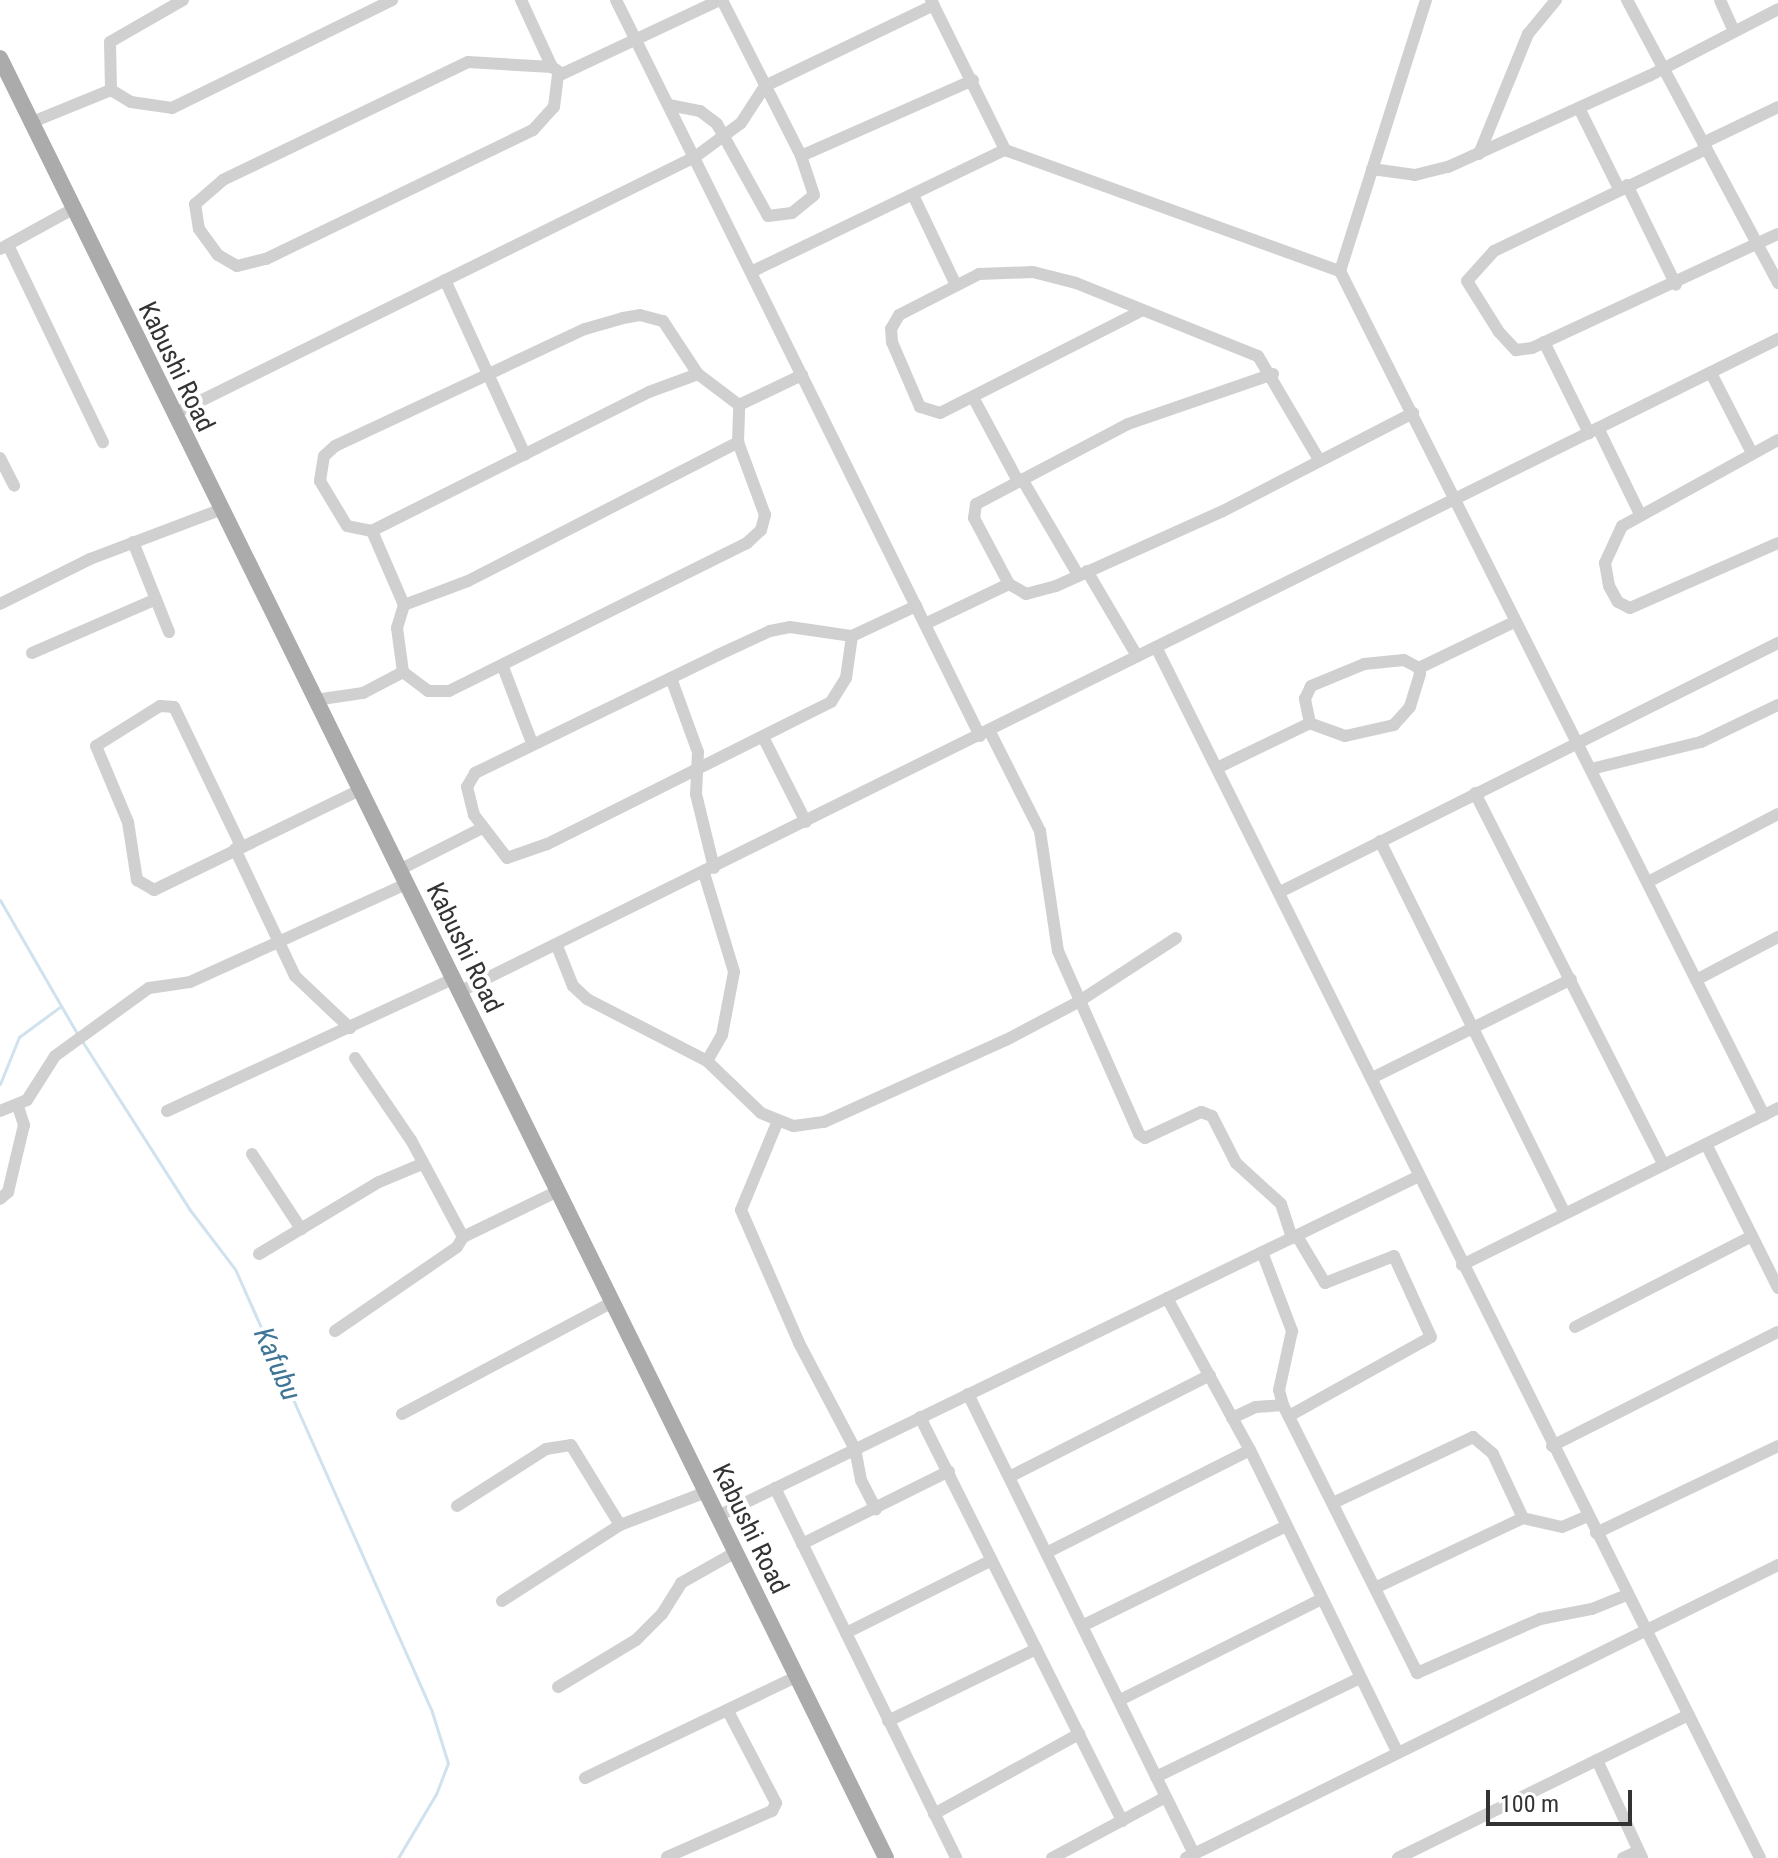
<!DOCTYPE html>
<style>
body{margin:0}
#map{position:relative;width:1778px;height:1858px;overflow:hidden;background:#fff;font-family:"Roboto Condensed",sans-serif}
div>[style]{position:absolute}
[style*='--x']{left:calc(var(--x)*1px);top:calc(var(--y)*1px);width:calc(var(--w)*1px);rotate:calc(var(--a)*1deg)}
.stream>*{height:3px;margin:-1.5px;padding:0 1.5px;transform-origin:1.5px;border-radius:1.5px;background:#cfe2ee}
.minor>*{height:12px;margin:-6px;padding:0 6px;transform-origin:6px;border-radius:6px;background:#d0d0d0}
.major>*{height:16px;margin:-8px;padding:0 8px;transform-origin:8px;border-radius:8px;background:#ababab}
span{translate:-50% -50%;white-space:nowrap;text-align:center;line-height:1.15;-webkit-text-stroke:8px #fff;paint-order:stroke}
.street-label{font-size:26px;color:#333}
.water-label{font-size:28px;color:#3f7597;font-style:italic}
.scale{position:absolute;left:1486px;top:1790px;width:146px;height:36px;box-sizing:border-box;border:4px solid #333;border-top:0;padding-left:10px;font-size:24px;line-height:28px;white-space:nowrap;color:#333;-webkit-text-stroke:6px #fff;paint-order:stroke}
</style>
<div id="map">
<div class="stream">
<div style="--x:0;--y:900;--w:156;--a:60"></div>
<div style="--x:82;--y:1041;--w:201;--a:57.4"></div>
<div style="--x:190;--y:1210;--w:74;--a:52.7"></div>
<div style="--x:235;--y:1269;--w:485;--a:66"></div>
<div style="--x:432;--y:1712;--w:53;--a:72.6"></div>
<div style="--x:448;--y:1763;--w:33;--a:111"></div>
<div style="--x:436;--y:1794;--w:74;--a:120.7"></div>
<div style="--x:0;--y:1084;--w:51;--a:-68"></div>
<div style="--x:19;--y:1037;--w:52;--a:-36.4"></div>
</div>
<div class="minor">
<div style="--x:183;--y:0;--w:84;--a:150.1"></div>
<div style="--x:110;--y:42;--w:48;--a:88.8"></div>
<div style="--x:111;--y:90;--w:23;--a:31"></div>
<div style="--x:131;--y:102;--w:41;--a:8.3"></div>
<div style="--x:172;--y:108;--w:245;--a:-26.1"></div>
<div style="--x:521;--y:0;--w:74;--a:65.2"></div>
<div style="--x:552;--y:67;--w:12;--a:35"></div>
<div style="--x:562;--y:74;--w:174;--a:-25.1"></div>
<div style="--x:616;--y:0;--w:821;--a:63.68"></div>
<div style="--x:722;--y:0;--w:175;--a:63.1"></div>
<div style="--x:801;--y:156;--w:188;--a:-23.8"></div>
<div style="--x:931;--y:0;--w:167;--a:63.7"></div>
<div style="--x:1005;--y:150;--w:356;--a:19.9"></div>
<div style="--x:1426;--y:0;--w:284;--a:107.6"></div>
<div style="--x:1340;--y:271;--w:945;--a:63.33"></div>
<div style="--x:1627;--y:0;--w:321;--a:61.9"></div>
<div style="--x:1720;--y:0;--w:34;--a:66"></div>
<div style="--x:552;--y:67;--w:84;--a:-176.6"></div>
<div style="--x:468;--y:62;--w:272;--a:154.3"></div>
<div style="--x:223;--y:180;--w:37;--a:139"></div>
<div style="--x:195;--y:204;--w:25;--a:81"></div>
<div style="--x:199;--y:229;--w:32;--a:54"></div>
<div style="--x:218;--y:255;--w:22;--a:30"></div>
<div style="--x:237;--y:266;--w:30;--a:-14"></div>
<div style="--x:266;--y:259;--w:297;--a:-25.8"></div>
<div style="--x:533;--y:130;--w:31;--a:-48"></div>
<div style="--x:554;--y:107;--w:34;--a:-83"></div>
<div style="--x:669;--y:105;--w:32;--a:11"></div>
<div style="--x:700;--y:111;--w:21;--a:37"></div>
<div style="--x:717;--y:124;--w:105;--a:61"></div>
<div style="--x:768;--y:216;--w:24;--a:-7"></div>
<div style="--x:792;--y:213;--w:28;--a:-39"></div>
<div style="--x:814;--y:195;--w:41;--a:-108.4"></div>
<div style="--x:1579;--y:108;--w:90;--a:63.7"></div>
<div style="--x:30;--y:123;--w:87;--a:-22.2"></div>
<div style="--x:1703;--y:143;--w:83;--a:-25.6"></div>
<div style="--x:1706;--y:149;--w:235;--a:154.3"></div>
<div style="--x:1494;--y:251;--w:40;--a:132"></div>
<div style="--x:1467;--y:281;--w:60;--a:57.9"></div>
<div style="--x:1499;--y:332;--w:25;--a:47"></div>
<div style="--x:1516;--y:350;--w:16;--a:-7"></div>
<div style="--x:1532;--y:348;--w:271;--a:-24.9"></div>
<div style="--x:1479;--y:154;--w:130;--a:-67.8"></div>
<div style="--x:1528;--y:34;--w:44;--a:-50.5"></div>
<div style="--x:1372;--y:169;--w:43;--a:7.9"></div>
<div style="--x:1415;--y:175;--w:34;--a:-14"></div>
<div style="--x:1448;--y:167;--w:221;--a:-24.4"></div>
<div style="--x:1649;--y:76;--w:145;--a:-27.4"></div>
<div style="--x:1627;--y:185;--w:111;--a:63.9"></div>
<div style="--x:913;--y:195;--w:100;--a:64.5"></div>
<div style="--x:8;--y:245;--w:219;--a:64.3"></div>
<div style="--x:0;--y:249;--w:81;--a:-28.8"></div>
<div style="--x:751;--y:272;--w:282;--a:-25.7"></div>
<div style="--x:445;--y:280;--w:192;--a:65.4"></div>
<div style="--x:1141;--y:311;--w:225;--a:153.1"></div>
<div style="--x:940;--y:413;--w:21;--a:-163"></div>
<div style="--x:920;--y:407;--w:71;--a:-113.3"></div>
<div style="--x:892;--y:342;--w:13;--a:-94"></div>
<div style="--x:891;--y:329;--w:16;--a:-60"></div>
<div style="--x:899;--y:315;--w:90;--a:-27.1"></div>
<div style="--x:979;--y:274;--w:54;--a:-2.1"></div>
<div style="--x:1033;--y:272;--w:44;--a:14.3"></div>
<div style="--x:1076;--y:283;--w:196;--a:21.9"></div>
<div style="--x:1258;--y:356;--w:118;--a:59.5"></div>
<div style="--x:1544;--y:342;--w:102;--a:63.7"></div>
<div style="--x:1711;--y:373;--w:90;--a:62.9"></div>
<div style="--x:698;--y:374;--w:52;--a:159.8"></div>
<div style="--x:649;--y:392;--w:310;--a:153.4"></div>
<div style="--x:372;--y:531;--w:25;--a:-169"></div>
<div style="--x:347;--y:526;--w:52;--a:-121"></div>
<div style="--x:320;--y:481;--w:25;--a:-81"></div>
<div style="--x:324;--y:456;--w:15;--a:-42"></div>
<div style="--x:335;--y:446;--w:276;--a:-25.1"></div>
<div style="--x:585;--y:329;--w:40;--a:-16"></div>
<div style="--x:623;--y:318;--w:17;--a:-10"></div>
<div style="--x:640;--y:315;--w:24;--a:15"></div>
<div style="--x:663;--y:321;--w:64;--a:56.6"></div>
<div style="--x:698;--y:374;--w:51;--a:37.1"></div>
<div style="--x:1273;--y:374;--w:153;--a:161"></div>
<div style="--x:1128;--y:424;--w:172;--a:152.2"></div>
<div style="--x:976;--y:504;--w:14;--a:98"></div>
<div style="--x:974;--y:518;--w:75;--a:62.1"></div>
<div style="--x:1009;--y:584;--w:20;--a:30"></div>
<div style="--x:1026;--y:594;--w:31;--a:-15"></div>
<div style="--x:1056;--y:586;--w:183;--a:-24.2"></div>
<div style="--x:1223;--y:511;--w:214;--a:-27.3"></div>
<div style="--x:974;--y:399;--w:93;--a:61.8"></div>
<div style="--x:174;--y:414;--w:581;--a:-26.26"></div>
<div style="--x:695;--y:157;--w:57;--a:-36.5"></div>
<div style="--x:741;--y:123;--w:44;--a:-57"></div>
<div style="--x:765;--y:86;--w:187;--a:-25.6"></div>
<div style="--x:1598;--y:428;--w:96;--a:64"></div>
<div style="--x:1778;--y:440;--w:178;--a:151.1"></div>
<div style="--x:1622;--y:526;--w:41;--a:114.7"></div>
<div style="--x:1605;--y:563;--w:23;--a:80"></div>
<div style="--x:1609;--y:586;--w:18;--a:61"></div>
<div style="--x:1618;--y:602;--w:13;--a:27"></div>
<div style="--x:1630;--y:608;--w:162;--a:-23.7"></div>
<div style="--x:0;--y:458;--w:31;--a:63"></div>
<div style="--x:1022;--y:479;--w:111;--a:59.7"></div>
<div style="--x:372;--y:531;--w:81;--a:66.6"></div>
<div style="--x:404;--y:605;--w:24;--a:107"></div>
<div style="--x:397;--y:628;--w:44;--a:82.2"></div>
<div style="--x:403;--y:672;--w:31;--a:37"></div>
<div style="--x:428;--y:691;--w:21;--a:0"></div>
<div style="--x:449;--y:691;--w:333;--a:-26.4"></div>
<div style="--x:747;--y:543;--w:19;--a:-43"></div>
<div style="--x:761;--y:530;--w:16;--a:-75"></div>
<div style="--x:765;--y:515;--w:78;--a:-110.3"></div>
<div style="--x:738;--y:442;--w:37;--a:-88"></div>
<div style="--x:739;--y:405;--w:70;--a:-25.5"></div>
<div style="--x:133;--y:542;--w:97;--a:68.2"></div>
<div style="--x:1087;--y:571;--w:99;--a:59.5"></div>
<div style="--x:0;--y:604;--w:101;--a:-26.6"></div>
<div style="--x:90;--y:559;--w:139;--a:-20.7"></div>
<div style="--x:404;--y:605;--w:68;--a:-20.6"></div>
<div style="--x:468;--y:581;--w:304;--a:-27.2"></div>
<div style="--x:925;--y:624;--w:93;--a:-25.5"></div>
<div style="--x:852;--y:636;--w:42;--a:98.1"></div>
<div style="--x:846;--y:678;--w:28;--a:122"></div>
<div style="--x:831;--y:702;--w:318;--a:153.4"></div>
<div style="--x:547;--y:844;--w:42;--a:160.7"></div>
<div style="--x:507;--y:858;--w:54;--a:-127.5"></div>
<div style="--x:474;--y:815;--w:29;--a:-104"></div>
<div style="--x:467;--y:787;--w:16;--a:-60"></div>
<div style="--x:475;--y:773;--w:270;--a:-25.9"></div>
<div style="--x:718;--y:655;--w:57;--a:-24.8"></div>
<div style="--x:770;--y:631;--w:20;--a:-11"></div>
<div style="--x:790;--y:627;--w:63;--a:8.3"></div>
<div style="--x:852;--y:636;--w:71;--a:-25.1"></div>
<div style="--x:1156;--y:647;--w:1353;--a:63.49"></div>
<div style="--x:32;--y:653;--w:135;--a:-23.5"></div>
<div style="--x:1404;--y:660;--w:17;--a:28"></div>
<div style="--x:1419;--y:668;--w:6;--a:81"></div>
<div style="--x:1420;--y:674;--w:34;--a:107"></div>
<div style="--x:1410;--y:707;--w:24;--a:132"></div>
<div style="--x:1394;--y:725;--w:50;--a:167.3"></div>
<div style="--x:1345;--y:736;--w:37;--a:-160"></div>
<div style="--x:1310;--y:723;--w:25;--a:-102"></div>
<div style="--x:1305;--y:699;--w:14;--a:-65"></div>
<div style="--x:1311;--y:686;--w:57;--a:-22.5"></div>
<div style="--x:1364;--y:664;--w:40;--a:-5.7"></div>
<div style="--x:503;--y:667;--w:81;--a:69.1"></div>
<div style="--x:1419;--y:668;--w:106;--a:-25.8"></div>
<div style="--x:671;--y:678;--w:79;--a:70"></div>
<div style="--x:698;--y:752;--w:42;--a:92.7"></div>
<div style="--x:696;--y:794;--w:76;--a:76.3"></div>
<div style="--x:315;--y:700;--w:49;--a:-8.3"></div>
<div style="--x:363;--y:693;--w:45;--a:-27.7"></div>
<div style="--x:989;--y:730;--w:113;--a:63.2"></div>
<div style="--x:1040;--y:831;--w:121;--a:81.5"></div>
<div style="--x:1058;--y:951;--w:200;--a:66.1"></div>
<div style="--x:1139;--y:1134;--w:7;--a:34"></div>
<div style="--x:1145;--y:1138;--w:62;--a:-24.9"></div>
<div style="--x:1201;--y:1112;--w:12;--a:20"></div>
<div style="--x:1212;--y:1116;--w:53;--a:62.9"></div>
<div style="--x:1236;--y:1163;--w:61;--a:42.3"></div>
<div style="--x:1281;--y:1204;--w:36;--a:72"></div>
<div style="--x:763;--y:737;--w:95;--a:63.2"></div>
<div style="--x:1219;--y:767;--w:101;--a:-25.8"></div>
<div style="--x:1591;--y:769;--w:113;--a:-13.8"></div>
<div style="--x:1701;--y:742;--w:85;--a:-25.7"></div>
<div style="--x:1475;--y:793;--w:417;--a:63.1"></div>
<div style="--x:1380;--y:841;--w:415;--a:63.6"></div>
<div style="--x:241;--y:846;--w:154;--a:-115.7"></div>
<div style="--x:174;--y:707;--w:14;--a:-176"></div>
<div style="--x:160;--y:706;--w:75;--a:148"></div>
<div style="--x:96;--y:746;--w:82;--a:67.2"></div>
<div style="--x:128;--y:822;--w:59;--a:81.2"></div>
<div style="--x:137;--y:880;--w:20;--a:30"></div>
<div style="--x:154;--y:890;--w:229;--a:-25.9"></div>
<div style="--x:235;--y:849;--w:140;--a:64.7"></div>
<div style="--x:295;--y:976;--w:76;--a:43.4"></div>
<div style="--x:399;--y:870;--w:93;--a:-26.8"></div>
<div style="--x:704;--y:873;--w:103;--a:73.1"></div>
<div style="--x:734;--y:972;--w:64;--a:100.8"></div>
<div style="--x:722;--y:1035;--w:30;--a:120"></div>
<div style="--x:1648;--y:882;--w:147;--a:-27.6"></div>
<div style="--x:1280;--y:892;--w:557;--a:-26.57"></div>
<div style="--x:557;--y:946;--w:43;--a:68.2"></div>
<div style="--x:573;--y:986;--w:19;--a:43"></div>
<div style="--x:587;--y:999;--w:135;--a:27.3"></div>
<div style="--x:707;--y:1061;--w:75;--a:43.9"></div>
<div style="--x:761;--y:1113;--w:35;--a:22"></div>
<div style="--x:794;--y:1126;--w:30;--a:-8"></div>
<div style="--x:824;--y:1122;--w:200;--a:-24.3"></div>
<div style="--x:1006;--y:1040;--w:81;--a:-27.8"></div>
<div style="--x:1078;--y:1002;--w:117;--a:-33.1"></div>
<div style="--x:1696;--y:980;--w:93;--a:-27.7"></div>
<div style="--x:459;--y:992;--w:1472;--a:-26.34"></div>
<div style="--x:355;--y:1058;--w:99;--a:55.7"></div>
<div style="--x:411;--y:1140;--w:110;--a:61.8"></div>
<div style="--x:1372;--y:1078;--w:222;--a:-26.4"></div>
<div style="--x:0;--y:1111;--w:29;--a:-22"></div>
<div style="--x:27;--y:1100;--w:52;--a:-57.5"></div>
<div style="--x:55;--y:1056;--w:116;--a:-35.9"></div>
<div style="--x:149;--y:988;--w:41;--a:-8.3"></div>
<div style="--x:190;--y:982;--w:237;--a:-24.4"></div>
<div style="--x:167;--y:1111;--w:315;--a:-24.8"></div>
<div style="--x:777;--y:1123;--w:94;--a:112.5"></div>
<div style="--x:741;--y:1210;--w:145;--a:66.4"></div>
<div style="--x:799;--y:1343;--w:120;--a:62.2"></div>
<div style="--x:855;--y:1449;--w:32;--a:79"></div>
<div style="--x:861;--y:1480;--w:33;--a:63"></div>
<div style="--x:1706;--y:1144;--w:161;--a:63.4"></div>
<div style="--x:252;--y:1154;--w:90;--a:56.8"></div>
<div style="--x:0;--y:1199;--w:11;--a:-41"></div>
<div style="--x:8;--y:1192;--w:69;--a:-76.6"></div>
<div style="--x:24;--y:1125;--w:19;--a:-108"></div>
<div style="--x:1262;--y:1252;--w:85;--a:69.2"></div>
<div style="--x:1292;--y:1331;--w:60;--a:102.4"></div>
<div style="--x:1279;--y:1390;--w:16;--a:75"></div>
<div style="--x:1283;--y:1405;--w:300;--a:63.4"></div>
<div style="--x:1417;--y:1673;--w:134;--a:-23.7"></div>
<div style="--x:1540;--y:1619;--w:53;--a:-10.9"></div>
<div style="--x:1592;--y:1609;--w:38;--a:-22"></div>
<div style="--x:259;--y:1254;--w:140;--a:-31"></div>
<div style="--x:379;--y:1182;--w:47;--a:-22.7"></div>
<div style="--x:1462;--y:1265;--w:353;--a:-26.4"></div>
<div style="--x:1167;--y:1298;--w:173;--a:61.4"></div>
<div style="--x:1250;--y:1450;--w:336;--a:64"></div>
<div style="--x:1575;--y:1327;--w:199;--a:-27.2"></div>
<div style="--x:335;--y:1331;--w:148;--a:-34.5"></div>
<div style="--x:457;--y:1247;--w:12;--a:-59"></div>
<div style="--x:463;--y:1237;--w:103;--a:-25.8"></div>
<div style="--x:968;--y:1394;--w:513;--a:63.83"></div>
<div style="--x:402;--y:1414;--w:237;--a:-28"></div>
<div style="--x:1289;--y:1416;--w:162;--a:-29.1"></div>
<div style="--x:1431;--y:1337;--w:89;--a:-114.6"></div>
<div style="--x:1394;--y:1256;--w:74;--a:158.6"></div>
<div style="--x:1325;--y:1283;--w:55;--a:-120.8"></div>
<div style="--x:920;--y:1417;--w:452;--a:63.4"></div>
<div style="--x:1232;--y:1418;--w:26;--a:-25"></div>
<div style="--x:1256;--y:1407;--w:27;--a:-4"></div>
<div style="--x:1552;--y:1446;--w:253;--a:-26.8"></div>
<div style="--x:1011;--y:1476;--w:223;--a:-26.9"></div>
<div style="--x:775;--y:1488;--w:412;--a:63.9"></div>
<div style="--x:1333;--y:1503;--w:155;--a:-25.2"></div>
<div style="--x:1473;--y:1437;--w:26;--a:40"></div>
<div style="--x:1493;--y:1454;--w:71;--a:64.9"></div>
<div style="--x:457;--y:1506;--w:106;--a:-32.6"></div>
<div style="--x:546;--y:1449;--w:25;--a:-9"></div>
<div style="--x:571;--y:1445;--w:94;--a:58.5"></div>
<div style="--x:718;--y:1516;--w:779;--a:-25.87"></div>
<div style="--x:1596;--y:1533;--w:202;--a:-25.5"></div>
<div style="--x:802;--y:1544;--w:164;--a:-26.4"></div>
<div style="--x:1048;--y:1552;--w:226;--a:-26.8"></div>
<div style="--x:1377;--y:1587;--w:161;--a:-25.3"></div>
<div style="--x:1523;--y:1518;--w:40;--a:13"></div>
<div style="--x:1562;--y:1527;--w:28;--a:-23"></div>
<div style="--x:502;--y:1601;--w:140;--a:-32.8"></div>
<div style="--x:620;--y:1525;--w:92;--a:-21"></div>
<div style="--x:1084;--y:1625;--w:225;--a:-26.1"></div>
<div style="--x:846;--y:1633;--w:163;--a:-26.6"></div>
<div style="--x:558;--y:1687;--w:91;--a:-31.1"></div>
<div style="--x:636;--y:1640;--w:37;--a:-45"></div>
<div style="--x:662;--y:1614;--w:36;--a:-58"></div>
<div style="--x:681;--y:1583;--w:63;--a:-29.4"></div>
<div style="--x:1120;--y:1700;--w:224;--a:-26.6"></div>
<div style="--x:888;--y:1721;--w:165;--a:-25.9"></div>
<div style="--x:1597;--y:1760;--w:108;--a:65.3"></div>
<div style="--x:1156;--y:1777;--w:227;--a:-25.9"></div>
<div style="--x:585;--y:1778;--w:234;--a:-25.6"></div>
<div style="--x:934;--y:1814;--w:166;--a:-28.9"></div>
<div style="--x:667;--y:1857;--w:115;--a:-23.7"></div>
<div style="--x:772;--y:1811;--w:9;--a:-63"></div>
<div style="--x:776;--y:1803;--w:104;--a:-117.6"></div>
<div style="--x:1052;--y:1858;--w:129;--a:-28.2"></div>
<div style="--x:1186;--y:1858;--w:661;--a:-26.33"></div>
<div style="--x:1398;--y:1858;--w:324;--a:-26.2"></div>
<div style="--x:1623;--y:1858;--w:17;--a:-24"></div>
</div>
<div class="major">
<div style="--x:0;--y:58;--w:2006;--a:63.79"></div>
</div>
<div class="street-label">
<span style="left:176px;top:367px;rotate:64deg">Kabushi Road</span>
<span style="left:464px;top:948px;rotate:64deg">Kabushi Road</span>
<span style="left:750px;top:1529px;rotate:64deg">Kabushi Road</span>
</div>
<div class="water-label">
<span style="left:277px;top:1364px;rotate:66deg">Kafubu</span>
</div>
<div class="scale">100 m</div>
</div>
